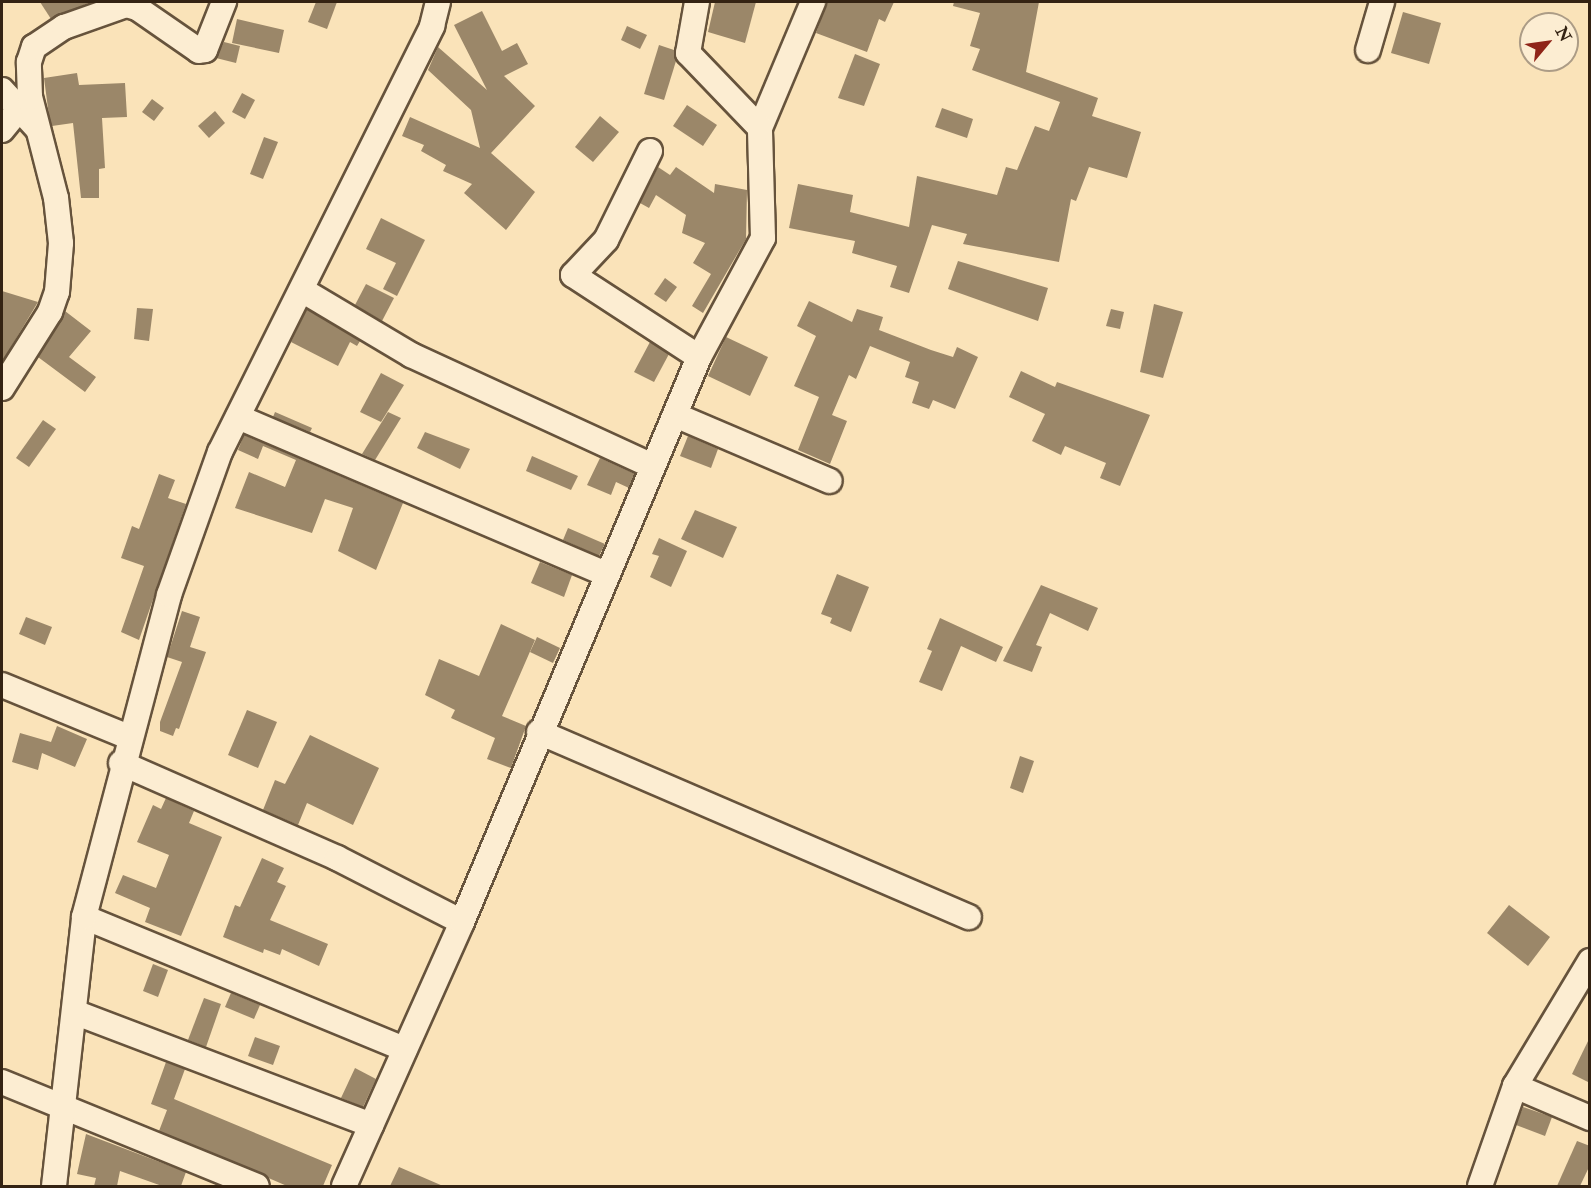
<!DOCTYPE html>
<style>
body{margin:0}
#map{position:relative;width:1591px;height:1188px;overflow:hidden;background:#fae3b9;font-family:"IM FELL Double Pica",serif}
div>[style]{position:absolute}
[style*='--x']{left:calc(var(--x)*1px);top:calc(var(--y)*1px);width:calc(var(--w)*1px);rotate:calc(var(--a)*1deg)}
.building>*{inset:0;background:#9b8769}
.roads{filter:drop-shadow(2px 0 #66533c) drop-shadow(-2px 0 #66533c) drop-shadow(0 2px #66533c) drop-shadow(0 -2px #66533c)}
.minor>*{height:24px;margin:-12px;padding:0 12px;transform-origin:12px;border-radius:12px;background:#fcedd2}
span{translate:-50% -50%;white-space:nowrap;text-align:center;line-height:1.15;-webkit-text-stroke:6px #fcedd2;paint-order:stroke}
.frame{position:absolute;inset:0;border:3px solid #342313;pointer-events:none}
.north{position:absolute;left:1519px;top:12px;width:60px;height:60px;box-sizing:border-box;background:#fcedd2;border:2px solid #ac9c86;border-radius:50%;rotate:61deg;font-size:16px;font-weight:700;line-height:24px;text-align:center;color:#342313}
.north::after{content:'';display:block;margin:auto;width:21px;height:27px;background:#8f2418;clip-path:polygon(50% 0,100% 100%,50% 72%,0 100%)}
</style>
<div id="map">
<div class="building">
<div style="clip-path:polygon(40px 2px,91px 2px,51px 19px)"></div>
<div style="clip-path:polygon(316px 2px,337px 2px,327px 29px,308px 22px)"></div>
<div style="clip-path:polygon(715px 2px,756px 2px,745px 43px,708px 32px)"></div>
<div style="clip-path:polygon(827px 2px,894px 2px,885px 22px,879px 19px,867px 52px,816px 33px)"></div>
<div style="clip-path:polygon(954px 2px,1039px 2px,1026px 72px,1098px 98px,1092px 116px,1141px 132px,1127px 178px,1089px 167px,1076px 201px,1071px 199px,1059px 262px,963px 244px,967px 234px,932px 225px,909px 293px,890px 287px,897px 266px,852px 253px,855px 241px,789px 228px,798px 184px,853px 195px,850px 212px,909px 227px,917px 176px,997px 195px,1006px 167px,1017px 170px,1035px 126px,1049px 131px,1060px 102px,972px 70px,980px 49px,970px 46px,980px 13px,953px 6px)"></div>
<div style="clip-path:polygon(482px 11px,502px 51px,517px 43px,528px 64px,504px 76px,535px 106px,491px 153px,535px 192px,506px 230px,464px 193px,472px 184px,443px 171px,446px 165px,421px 151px,424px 145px,402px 136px,410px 117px,480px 148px,471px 110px,428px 70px,438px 47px,487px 90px,454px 25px)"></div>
<div style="clip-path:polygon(1403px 12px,1441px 23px,1429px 64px,1391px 53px)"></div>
<div style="clip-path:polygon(237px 19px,284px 30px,279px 53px,232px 43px)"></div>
<div style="clip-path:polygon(627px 26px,647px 35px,640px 49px,621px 40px)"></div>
<div style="clip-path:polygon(224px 42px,240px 46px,236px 63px,216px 58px)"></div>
<div style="clip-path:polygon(659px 45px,674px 50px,676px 61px,664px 100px,644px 94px)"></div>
<div style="clip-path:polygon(855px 54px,880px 64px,864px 106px,838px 98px)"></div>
<div style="clip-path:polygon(77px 73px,79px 85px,125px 83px,127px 117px,102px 118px,105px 168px,99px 169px,99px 198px,81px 198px,73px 123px,52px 126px,49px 116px,44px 78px)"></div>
<div style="clip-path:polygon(242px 93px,255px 100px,245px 119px,232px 112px)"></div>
<div style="clip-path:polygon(152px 99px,164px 108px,154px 121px,142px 112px)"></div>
<div style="clip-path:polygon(687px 105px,717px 125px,703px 146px,673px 126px)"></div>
<div style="clip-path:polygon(942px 108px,973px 119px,967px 138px,935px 127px)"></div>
<div style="clip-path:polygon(215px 111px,225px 123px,209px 138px,198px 126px)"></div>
<div style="clip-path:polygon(600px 116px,619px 132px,593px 162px,575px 147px)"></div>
<div style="clip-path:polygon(264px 137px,278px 142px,263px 179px,250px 174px)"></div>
<div style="clip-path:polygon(658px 167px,670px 175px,676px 167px,714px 193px,715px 184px,747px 190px,746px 239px,703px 313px,692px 306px,711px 274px,693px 263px,705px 243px,682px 233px,686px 215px,656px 195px,649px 208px,640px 203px)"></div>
<div style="clip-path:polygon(381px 218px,425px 240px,397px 296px,383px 289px,396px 263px,366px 249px)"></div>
<div style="clip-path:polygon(958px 261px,1048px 288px,1038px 321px,948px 289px)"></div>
<div style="clip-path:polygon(665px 278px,677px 287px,666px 302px,654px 294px)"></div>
<div style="clip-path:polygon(366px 284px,394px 298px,382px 321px,355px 305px)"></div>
<div style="clip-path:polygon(2px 291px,38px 302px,2px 362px)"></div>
<div style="clip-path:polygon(809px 301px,852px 322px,857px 309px,883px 317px,879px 330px,931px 350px,953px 357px,957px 347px,978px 357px,955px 409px,933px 400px,929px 409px,912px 403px,919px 382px,905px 377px,910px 362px,870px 346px,856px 379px,849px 375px,832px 415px,847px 421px,830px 464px,798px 450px,819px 397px,794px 386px,816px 336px,797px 326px)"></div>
<div style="clip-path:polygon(1154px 304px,1183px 312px,1163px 378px,1140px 372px)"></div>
<div style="clip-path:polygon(137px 308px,153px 309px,149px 341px,134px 339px)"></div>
<div style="clip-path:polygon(307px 309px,360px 341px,357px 346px,350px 342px,338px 366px,291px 342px)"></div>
<div style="clip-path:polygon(1111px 309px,1124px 312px,1120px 329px,1106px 326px)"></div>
<div style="clip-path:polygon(65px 311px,91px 331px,69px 357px,96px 377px,85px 392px,38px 357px)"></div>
<div style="clip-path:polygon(726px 337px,768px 357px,750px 396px,708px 376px)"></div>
<div style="clip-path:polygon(650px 342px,669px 354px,654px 382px,634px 372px)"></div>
<div style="clip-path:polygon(1021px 371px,1055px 387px,1057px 382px,1150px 415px,1120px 486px,1100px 478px,1106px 463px,1065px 446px,1061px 455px,1032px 441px,1045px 414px,1009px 397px)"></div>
<div style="clip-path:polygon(381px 373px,404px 385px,381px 422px,360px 412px)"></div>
<div style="clip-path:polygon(275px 412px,312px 428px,310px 432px,273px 417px)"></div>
<div style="clip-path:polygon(388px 412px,401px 418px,375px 460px,362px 454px)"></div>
<div style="clip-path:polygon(43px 420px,56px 429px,29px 467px,16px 458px)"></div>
<div style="clip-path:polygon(425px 432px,470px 449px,460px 469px,417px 448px)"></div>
<div style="clip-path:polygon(244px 435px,403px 503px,376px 570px,338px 551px,353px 508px,325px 499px,312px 533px,235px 508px,249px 472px,285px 487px,296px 460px,263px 446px,258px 459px,238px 450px)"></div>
<div style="clip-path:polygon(688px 436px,718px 449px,711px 468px,680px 456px)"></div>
<div style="clip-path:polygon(532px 456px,578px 476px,571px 490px,526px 471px)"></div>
<div style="clip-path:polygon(600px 458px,635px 474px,629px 488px,616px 482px,611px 495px,587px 485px)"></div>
<div style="clip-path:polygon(159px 474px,175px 480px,168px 498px,186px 504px,139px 640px,121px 632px,144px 566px,121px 558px,132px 526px,139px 529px)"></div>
<div style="clip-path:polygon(695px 510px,737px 527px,723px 558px,681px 539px)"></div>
<div style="clip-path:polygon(568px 528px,605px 544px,599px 556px,563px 540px)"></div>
<div style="clip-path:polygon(659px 538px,687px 551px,671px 587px,650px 577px,659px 556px,652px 554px)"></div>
<div style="clip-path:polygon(540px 562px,572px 575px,564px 597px,531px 583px)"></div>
<div style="clip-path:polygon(837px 574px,869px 587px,851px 632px,830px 623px,832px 618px,821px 614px)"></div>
<div style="clip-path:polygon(1041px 585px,1098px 608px,1088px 631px,1050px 613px,1036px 645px,1042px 647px,1032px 672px,1003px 661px)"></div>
<div style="clip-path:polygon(182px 611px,200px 617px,190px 647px,206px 652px,179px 729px,176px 728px,173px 736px,160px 731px,160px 722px,182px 662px,167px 657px)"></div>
<div style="clip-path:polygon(26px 617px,52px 627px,45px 645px,19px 634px)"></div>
<div style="clip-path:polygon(940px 618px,1003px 647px,996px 662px,961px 646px,942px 691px,919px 682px,932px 651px,927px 649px)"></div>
<div style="clip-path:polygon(501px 624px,535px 640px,502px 716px,526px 726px,511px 768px,487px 759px,495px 738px,451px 718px,455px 710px,425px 695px,439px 659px,479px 676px)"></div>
<div style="clip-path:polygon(537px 637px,560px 648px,553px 663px,530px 652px)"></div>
<div style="clip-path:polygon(247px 710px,277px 722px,258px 768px,228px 755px)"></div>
<div style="clip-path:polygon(57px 726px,87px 739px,75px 767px,42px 753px,38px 770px,12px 762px,20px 733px,51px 742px)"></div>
<div style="clip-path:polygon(310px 735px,379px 768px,353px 825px,307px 803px,298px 825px,263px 810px,275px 780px,285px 784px)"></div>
<div style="clip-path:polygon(1020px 756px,1034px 761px,1023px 793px,1010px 788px)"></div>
<div style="clip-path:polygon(166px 798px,194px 811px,189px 823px,222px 837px,181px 936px,145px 922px,150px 908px,115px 893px,123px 875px,156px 888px,169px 855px,137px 842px,153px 805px,161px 809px)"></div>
<div style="clip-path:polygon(262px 858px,284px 868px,277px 882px,286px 886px,270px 920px,328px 944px,319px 966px,282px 949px,280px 955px,264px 949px,263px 953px,223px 937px,235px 905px,240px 907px)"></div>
<div style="clip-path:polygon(1509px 905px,1550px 937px,1528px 966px,1487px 933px)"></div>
<div style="clip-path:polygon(153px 964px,168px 970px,158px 997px,143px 991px)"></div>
<div style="clip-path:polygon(231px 993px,260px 1005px,254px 1019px,225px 1007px)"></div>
<div style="clip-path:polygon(204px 998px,221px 1004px,206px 1047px,188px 1040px)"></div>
<div style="clip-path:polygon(255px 1037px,280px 1046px,273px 1065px,248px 1056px)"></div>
<div style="clip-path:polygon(1590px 1037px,1590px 1083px,1572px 1074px)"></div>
<div style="clip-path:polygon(166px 1062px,185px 1069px,174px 1099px,332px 1165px,323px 1186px,287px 1186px,159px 1131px,167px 1110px,151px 1104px)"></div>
<div style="clip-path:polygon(355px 1068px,376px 1079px,363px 1107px,341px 1098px)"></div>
<div style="clip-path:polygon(1523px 1107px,1552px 1117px,1545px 1136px,1516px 1125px)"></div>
<div style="clip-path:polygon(86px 1134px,186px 1172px,181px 1186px,162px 1186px,120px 1171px,117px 1186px,94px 1186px,96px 1178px,77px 1174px)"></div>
<div style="clip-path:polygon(1577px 1141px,1590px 1146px,1590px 1165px,1580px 1186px,1557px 1186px)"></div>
<div style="clip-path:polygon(399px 1167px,443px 1186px,390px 1186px)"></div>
</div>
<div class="roads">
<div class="minor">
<div style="--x:1368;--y:50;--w:50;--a:-73.7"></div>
<div style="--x:2;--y:90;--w:52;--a:47.4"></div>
<div style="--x:760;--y:128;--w:137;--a:-67.2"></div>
<div style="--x:2;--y:130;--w:43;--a:-50.7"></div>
<div style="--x:650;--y:151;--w:99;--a:116.3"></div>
<div style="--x:606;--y:240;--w:48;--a:133.3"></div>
<div style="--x:573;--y:275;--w:150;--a:33.1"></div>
<div style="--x:302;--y:290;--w:127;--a:30.8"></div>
<div style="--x:411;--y:355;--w:265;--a:24.7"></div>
<div style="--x:2;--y:388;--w:90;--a:-57.7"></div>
<div style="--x:50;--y:312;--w:21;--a:-71"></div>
<div style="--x:57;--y:292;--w:49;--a:-85.3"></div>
<div style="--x:61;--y:243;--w:45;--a:-96.3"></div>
<div style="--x:56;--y:198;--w:104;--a:-104.4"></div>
<div style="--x:30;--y:97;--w:35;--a:-92"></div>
<div style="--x:29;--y:62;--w:16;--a:-72"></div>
<div style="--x:34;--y:47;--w:36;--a:-34"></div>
<div style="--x:64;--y:27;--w:66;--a:-19.5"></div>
<div style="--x:126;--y:5;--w:11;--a:15"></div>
<div style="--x:137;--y:8;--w:75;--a:34.7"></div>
<div style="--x:199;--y:51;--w:6;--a:-9"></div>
<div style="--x:205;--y:50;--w:52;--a:-68.4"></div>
<div style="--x:675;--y:415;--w:168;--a:23.1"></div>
<div style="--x:238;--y:417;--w:400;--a:23.1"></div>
<div style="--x:2;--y:685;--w:137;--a:22.3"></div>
<div style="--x:539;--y:732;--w:468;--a:23.3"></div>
<div style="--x:121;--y:763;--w:236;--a:23.7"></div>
<div style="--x:337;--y:858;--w:140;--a:27.1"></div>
<div style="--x:84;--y:917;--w:347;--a:22.4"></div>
<div style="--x:74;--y:1012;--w:318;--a:20.8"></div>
<div style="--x:2;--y:1082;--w:275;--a:22.2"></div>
<div style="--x:1515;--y:1086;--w:82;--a:23.1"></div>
<div style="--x:54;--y:1186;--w:271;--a:-83.6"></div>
<div style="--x:84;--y:917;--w:333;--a:-75.2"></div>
<div style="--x:169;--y:595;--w:152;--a:-70.4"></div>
<div style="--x:220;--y:452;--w:476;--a:-63.5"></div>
<div style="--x:432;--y:26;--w:25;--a:-76"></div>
<div style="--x:344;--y:1186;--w:289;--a:-65.9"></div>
<div style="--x:462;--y:922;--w:613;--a:-67.24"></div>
<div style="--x:699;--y:357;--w:135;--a:-61.7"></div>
<div style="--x:763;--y:238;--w:110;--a:-91.6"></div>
<div style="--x:760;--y:128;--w:104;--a:-133.8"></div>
<div style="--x:688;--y:53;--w:52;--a:-80"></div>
<div style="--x:1480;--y:1186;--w:106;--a:-70.7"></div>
<div style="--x:1515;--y:1086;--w:146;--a:-59"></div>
</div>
</div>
<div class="frame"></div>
<div class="north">N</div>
</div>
